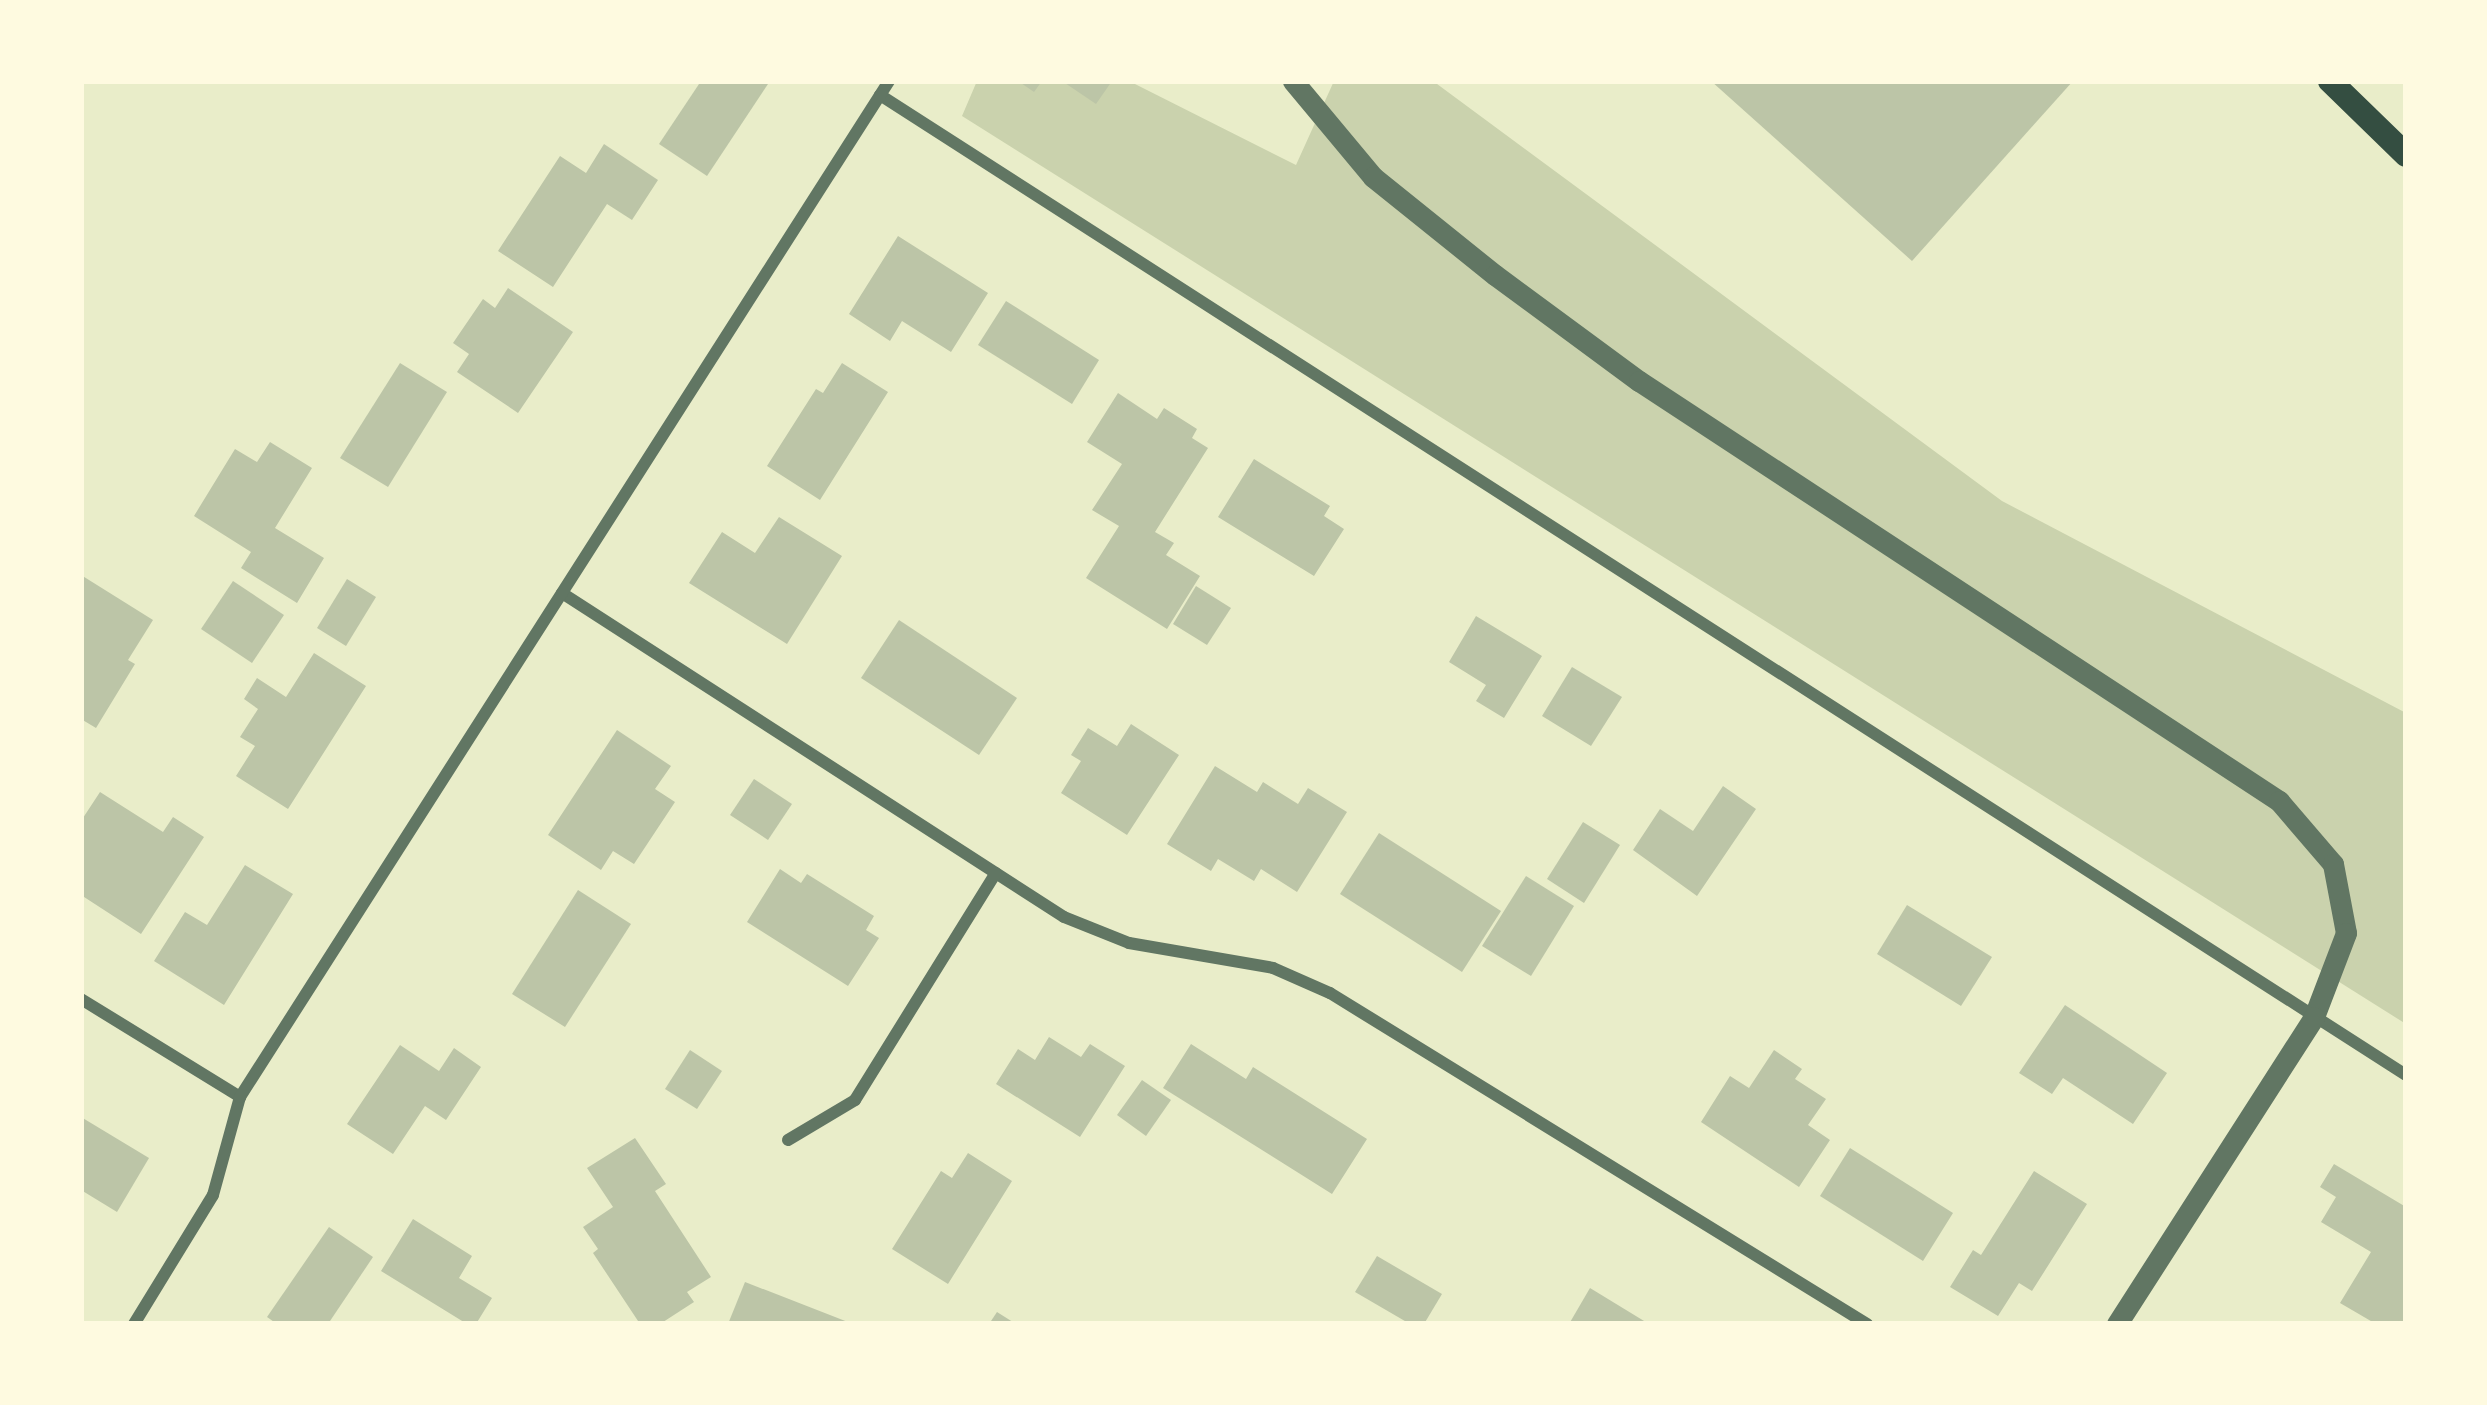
<!DOCTYPE html>
<style>
body{margin:0}
#map{position:relative;width:2487px;height:1405px;overflow:hidden;background:#e9edc9;font-family:Rubik,sans-serif}
div>[style]{position:absolute}
[style*='--x']{left:calc(var(--x)*1px);top:calc(var(--y)*1px);width:calc(var(--w)*1px);rotate:calc(var(--a)*1deg)}
.green>*{inset:0;background:#cad2ad}
.building>*{inset:0;background:#bcc5a7}
.minor>*{height:12px;margin:-6px;padding:0 6px;transform-origin:6px;border-radius:6px;background:#617663}
.tertiary>*{height:21px;margin:-10.5px;padding:0 10.5px;transform-origin:10.5px;border-radius:10.5px;background:#617663}
.secondary>*{height:24px;margin:-12px;padding:0 12px;transform-origin:12px;border-radius:12px;background:#344e41}
span{translate:-50% -50%;white-space:nowrap;text-align:center;line-height:1.15;-webkit-text-stroke:12px #fefae0;paint-order:stroke}
.frame{position:absolute;inset:0;border:84px solid #fefae0;pointer-events:none}
</style>
<div id="map">
<div class="green">
<div style="clip-path:polygon(977px 81px,1129px 81px,1296px 165px,1334px 81px,1433px 81px,2002px 501px,2406px 713px,2406px 1024px,962px 116px)"></div>
</div>
<div class="building">
<div style="clip-path:polygon(701px 81px,770px 81px,707px 176px,659px 144px)"></div>
<div style="clip-path:polygon(1018px 81px,1042px 81px,1034px 92px)"></div>
<div style="clip-path:polygon(1062px 81px,1112px 81px,1096px 104px)"></div>
<div style="clip-path:polygon(1711px 81px,2073px 81px,1912px 261px)"></div>
<div style="clip-path:polygon(604px 144px,658px 180px,632px 220px,607px 204px,553px 287px,498px 251px,560px 156px,586px 173px)"></div>
<div style="clip-path:polygon(898px 236px,988px 293px,951px 352px,902px 321px,890px 341px,849px 314px)"></div>
<div style="clip-path:polygon(508px 288px,573px 332px,518px 413px,457px 372px,469px 354px,453px 343px,483px 299px,495px 308px)"></div>
<div style="clip-path:polygon(1006px 301px,1099px 360px,1072px 404px,978px 345px)"></div>
<div style="clip-path:polygon(400px 363px,447px 392px,388px 487px,340px 458px)"></div>
<div style="clip-path:polygon(842px 363px,888px 392px,820px 500px,767px 466px,816px 389px,823px 393px)"></div>
<div style="clip-path:polygon(1118px 393px,1157px 419px,1164px 408px,1197px 429px,1192px 438px,1208px 448px,1155px 532px,1174px 543px,1166px 555px,1200px 576px,1167px 629px,1086px 578px,1119px 526px,1092px 510px,1122px 464px,1087px 442px)"></div>
<div style="clip-path:polygon(270px 442px,312px 468px,275px 528px,324px 558px,297px 603px,241px 568px,251px 552px,194px 516px,235px 449px,257px 462px)"></div>
<div style="clip-path:polygon(1254px 459px,1330px 506px,1324px 516px,1344px 529px,1314px 576px,1218px 517px)"></div>
<div style="clip-path:polygon(779px 517px,842px 556px,787px 644px,689px 583px,722px 532px,755px 553px)"></div>
<div style="clip-path:polygon(81px 575px,153px 620px,128px 660px,135px 664px,96px 728px,81px 719px)"></div>
<div style="clip-path:polygon(347px 579px,376px 597px,346px 646px,317px 628px)"></div>
<div style="clip-path:polygon(233px 581px,284px 615px,252px 663px,201px 629px)"></div>
<div style="clip-path:polygon(1196px 586px,1231px 608px,1207px 645px,1173px 624px)"></div>
<div style="clip-path:polygon(1476px 616px,1542px 656px,1504px 718px,1476px 701px,1486px 685px,1449px 662px)"></div>
<div style="clip-path:polygon(899px 620px,1017px 698px,979px 755px,861px 678px)"></div>
<div style="clip-path:polygon(314px 653px,366px 686px,288px 809px,236px 776px,255px 746px,240px 737px,258px 709px,244px 699px,257px 678px,286px 697px)"></div>
<div style="clip-path:polygon(1572px 667px,1622px 697px,1591px 746px,1542px 716px)"></div>
<div style="clip-path:polygon(1131px 724px,1179px 755px,1127px 835px,1061px 793px,1081px 761px,1071px 755px,1088px 728px,1117px 746px)"></div>
<div style="clip-path:polygon(617px 730px,671px 766px,655px 789px,675px 802px,634px 864px,613px 851px,601px 870px,548px 835px)"></div>
<div style="clip-path:polygon(1215px 766px,1257px 792px,1263px 782px,1298px 804px,1308px 788px,1347px 812px,1297px 892px,1261px 869px,1254px 881px,1218px 859px,1211px 871px,1167px 844px)"></div>
<div style="clip-path:polygon(754px 779px,792px 804px,768px 840px,730px 815px)"></div>
<div style="clip-path:polygon(1723px 786px,1756px 809px,1697px 896px,1633px 850px,1660px 809px,1693px 831px)"></div>
<div style="clip-path:polygon(100px 792px,163px 832px,173px 817px,204px 837px,141px 934px,81px 895px,81px 821px)"></div>
<div style="clip-path:polygon(1583px 822px,1620px 845px,1584px 903px,1547px 879px)"></div>
<div style="clip-path:polygon(1379px 833px,1501px 911px,1462px 972px,1340px 894px)"></div>
<div style="clip-path:polygon(245px 865px,293px 894px,224px 1005px,154px 961px,185px 912px,207px 925px)"></div>
<div style="clip-path:polygon(780px 869px,801px 883px,807px 874px,874px 916px,866px 930px,879px 938px,848px 986px,747px 922px)"></div>
<div style="clip-path:polygon(1526px 876px,1574px 906px,1531px 976px,1482px 946px)"></div>
<div style="clip-path:polygon(578px 890px,631px 924px,565px 1027px,512px 994px)"></div>
<div style="clip-path:polygon(1907px 905px,1992px 957px,1961px 1006px,1877px 954px)"></div>
<div style="clip-path:polygon(2065px 1005px,2167px 1073px,2133px 1124px,2063px 1078px,2052px 1094px,2019px 1073px)"></div>
<div style="clip-path:polygon(1049px 1037px,1081px 1057px,1090px 1044px,1125px 1066px,1080px 1137px,996px 1084px,1018px 1049px,1035px 1060px)"></div>
<div style="clip-path:polygon(1191px 1044px,1246px 1079px,1253px 1067px,1367px 1139px,1332px 1194px,1163px 1088px)"></div>
<div style="clip-path:polygon(400px 1045px,439px 1071px,454px 1048px,481px 1067px,446px 1120px,425px 1106px,393px 1154px,347px 1124px)"></div>
<div style="clip-path:polygon(690px 1050px,722px 1071px,697px 1109px,665px 1089px)"></div>
<div style="clip-path:polygon(1774px 1050px,1802px 1069px,1795px 1079px,1826px 1099px,1808px 1125px,1830px 1140px,1799px 1187px,1701px 1122px,1730px 1076px,1749px 1088px)"></div>
<div style="clip-path:polygon(1142px 1080px,1171px 1100px,1146px 1136px,1117px 1115px)"></div>
<div style="clip-path:polygon(81px 1117px,149px 1158px,117px 1212px,81px 1190px)"></div>
<div style="clip-path:polygon(635px 1138px,666px 1184px,655px 1191px,711px 1277px,687px 1292px,694px 1302px,660px 1324px,640px 1324px,593px 1253px,598px 1249px,583px 1227px,613px 1207px,587px 1168px)"></div>
<div style="clip-path:polygon(1850px 1148px,1953px 1213px,1923px 1261px,1820px 1196px)"></div>
<div style="clip-path:polygon(968px 1153px,1012px 1181px,948px 1284px,892px 1249px,941px 1171px,952px 1178px)"></div>
<div style="clip-path:polygon(2334px 1164px,2406px 1207px,2406px 1324px,2376px 1324px,2340px 1303px,2371px 1252px,2321px 1222px,2336px 1197px,2320px 1187px)"></div>
<div style="clip-path:polygon(2034px 1171px,2087px 1204px,2032px 1291px,2019px 1283px,1998px 1316px,1950px 1287px,1973px 1250px,1981px 1255px)"></div>
<div style="clip-path:polygon(413px 1219px,472px 1256px,459px 1278px,492px 1298px,476px 1324px,467px 1324px,381px 1271px)"></div>
<div style="clip-path:polygon(329px 1227px,373px 1257px,328px 1324px,277px 1324px,267px 1317px)"></div>
<div style="clip-path:polygon(1377px 1256px,1442px 1294px,1424px 1324px,1410px 1324px,1355px 1292px)"></div>
<div style="clip-path:polygon(745px 1282px,853px 1324px,728px 1324px)"></div>
<div style="clip-path:polygon(1590px 1288px,1649px 1324px,1569px 1324px)"></div>
<div style="clip-path:polygon(997px 1312px,1016px 1324px,989px 1324px)"></div>
</div>
<div class="minor">
<div style="--x:880;--y:95;--w:1814;--a:32.71"></div>
<div style="--x:562;--y:593;--w:597;--a:32.84"></div>
<div style="--x:1064;--y:917;--w:70;--a:21.8"></div>
<div style="--x:1129;--y:943;--w:146;--a:9.8"></div>
<div style="--x:1273;--y:968;--w:62;--a:23.7"></div>
<div style="--x:1330;--y:993;--w:631;--a:31.65"></div>
<div style="--x:81;--y:999;--w:187;--a:31.6"></div>
<div style="--x:788;--y:1140;--w:78;--a:-30.8"></div>
<div style="--x:855;--y:1100;--w:267;--a:-58.2"></div>
<div style="--x:134;--y:1324;--w:151;--a:-58.5"></div>
<div style="--x:213;--y:1195;--w:102;--a:-74.6"></div>
<div style="--x:240;--y:1097;--w:1206;--a:-57.43"></div>
</div>
<div class="tertiary">
<div style="--x:1293;--y:81;--w:125;--a:50.2"></div>
<div style="--x:1373;--y:177;--w:156;--a:38.8"></div>
<div style="--x:1495;--y:275;--w:179;--a:36.4"></div>
<div style="--x:1639;--y:381;--w:766;--a:33.27"></div>
<div style="--x:2279;--y:801;--w:83;--a:49.4"></div>
<div style="--x:2333;--y:864;--w:70;--a:79.3"></div>
<div style="--x:2346;--y:933;--w:90;--a:110.9"></div>
<div style="--x:2314;--y:1017;--w:365;--a:122.7"></div>
</div>
<div class="secondary">
<div style="--x:2330;--y:81;--w:106;--a:44.2"></div>
</div>
<div class="frame"></div>
</div>
